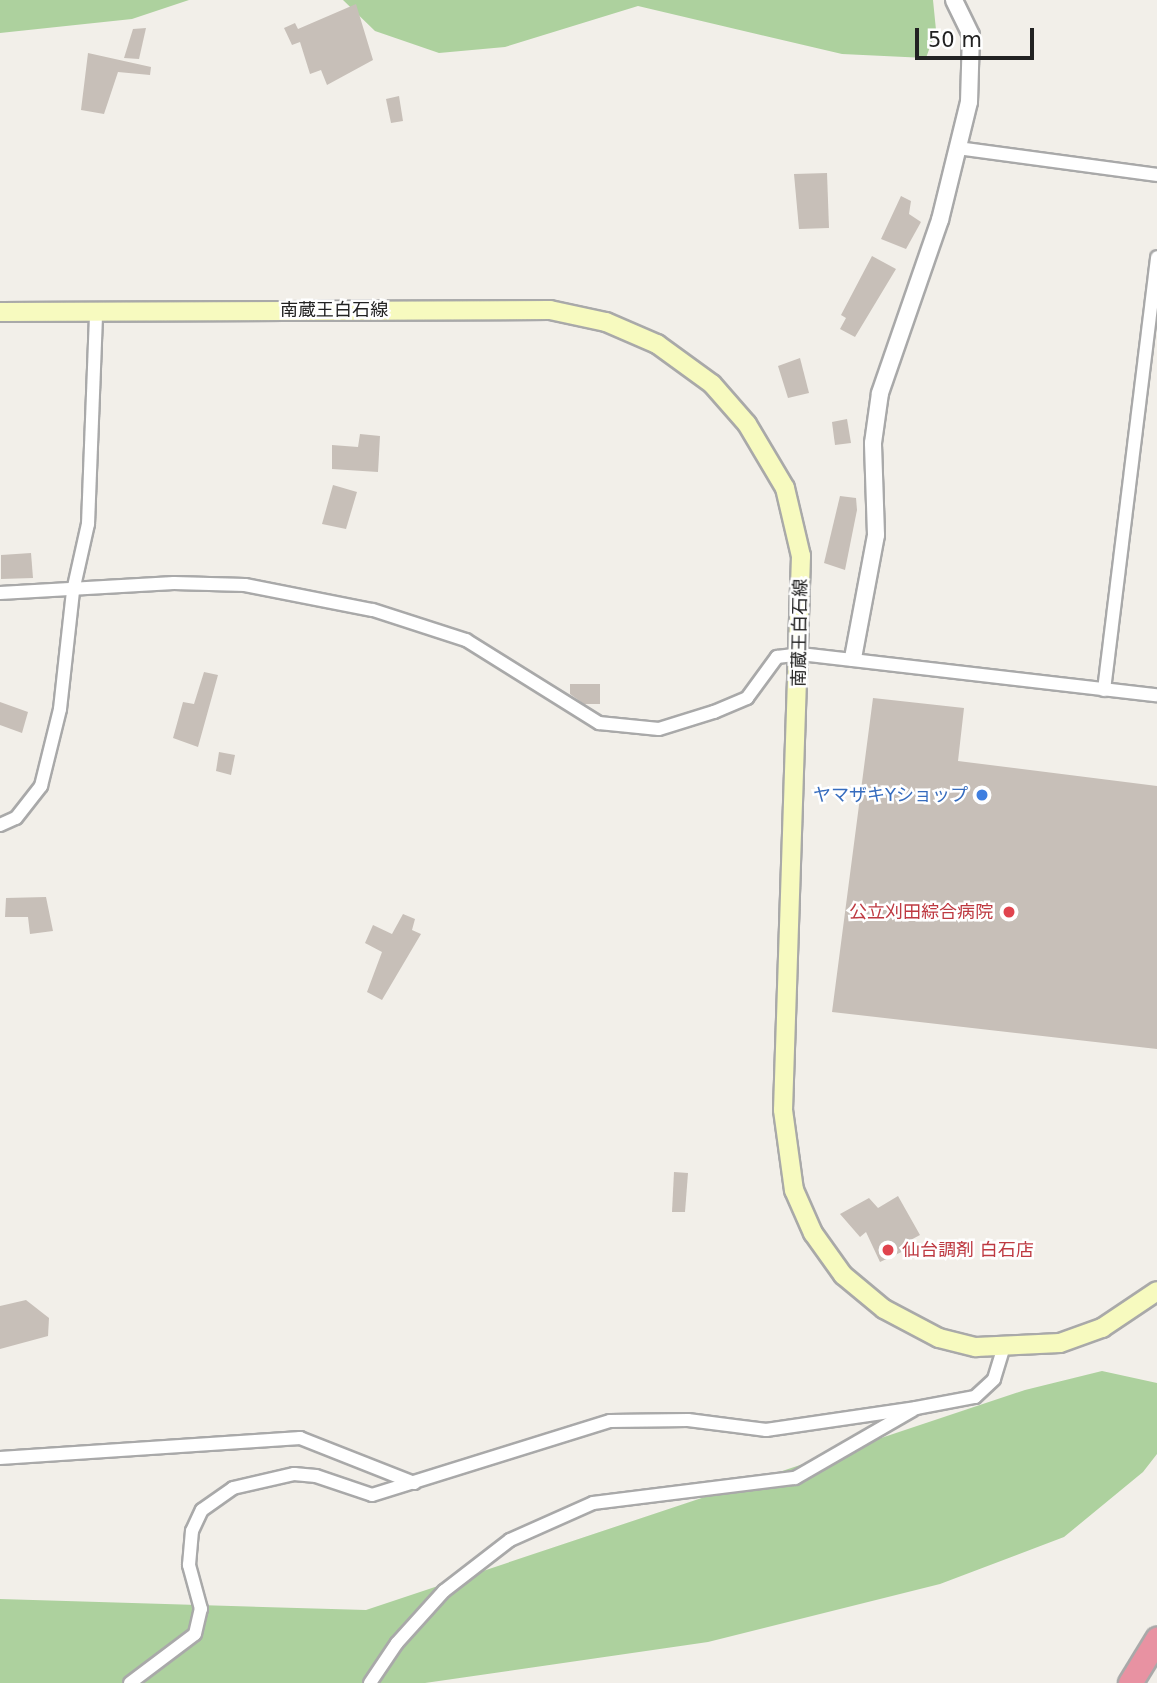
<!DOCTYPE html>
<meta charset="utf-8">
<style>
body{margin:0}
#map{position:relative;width:1157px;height:1683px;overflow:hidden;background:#f2efe9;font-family:"DejaVu Sans","Noto Sans JP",sans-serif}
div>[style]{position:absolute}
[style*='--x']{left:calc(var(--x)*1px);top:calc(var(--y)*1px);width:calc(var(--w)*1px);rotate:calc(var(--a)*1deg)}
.forest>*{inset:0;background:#add19e}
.building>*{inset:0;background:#c7bfb8}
.roads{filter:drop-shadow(2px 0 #a9a9a9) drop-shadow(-2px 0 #a9a9a9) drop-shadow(0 2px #a9a9a9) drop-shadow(0 -2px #a9a9a9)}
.minor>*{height:12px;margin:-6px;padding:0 6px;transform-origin:6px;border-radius:6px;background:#fff}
.tertiary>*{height:16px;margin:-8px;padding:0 8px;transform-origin:8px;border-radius:8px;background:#fff}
.secondary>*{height:18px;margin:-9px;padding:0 9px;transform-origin:9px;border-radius:9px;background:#f7fabf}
.motorway>*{height:23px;margin:-11.5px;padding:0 11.5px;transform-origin:11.5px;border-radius:11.5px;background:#e892a2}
.dots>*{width:19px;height:19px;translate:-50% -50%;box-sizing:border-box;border:4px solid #fff;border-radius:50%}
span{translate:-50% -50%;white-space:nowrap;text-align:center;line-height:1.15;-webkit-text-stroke:5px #fff;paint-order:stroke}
.street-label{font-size:18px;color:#222}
.shop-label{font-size:18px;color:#366cbe}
.right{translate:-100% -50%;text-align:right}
.health-label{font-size:18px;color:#be3a42}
.left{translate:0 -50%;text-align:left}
.scale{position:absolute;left:915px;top:28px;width:119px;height:32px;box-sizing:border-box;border:4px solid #222;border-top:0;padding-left:9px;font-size:21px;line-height:24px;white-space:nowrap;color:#222;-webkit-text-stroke:5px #fff;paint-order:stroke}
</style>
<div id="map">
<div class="forest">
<div style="clip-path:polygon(0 0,189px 0,132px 19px,0 33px)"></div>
<div style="clip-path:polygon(343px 0,933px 0,936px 30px,926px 58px,842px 54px,638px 6px,505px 47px,439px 53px,375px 31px)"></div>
<div style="clip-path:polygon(1102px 1371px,1157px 1383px,1157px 1454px,1143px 1472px,1064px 1537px,940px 1584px,708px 1642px,425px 1683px,0 1683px,0 1599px,366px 1610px,1025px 1390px)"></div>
</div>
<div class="building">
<div style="clip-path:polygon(356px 4px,373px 60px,327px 85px,321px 70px,310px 74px,300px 42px,292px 45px,284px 28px,295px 23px,298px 29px)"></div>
<div style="clip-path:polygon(146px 28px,139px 59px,124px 58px,133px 29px)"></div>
<div style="clip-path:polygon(88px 53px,151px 67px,150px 75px,118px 72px,104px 114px,81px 110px)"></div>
<div style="clip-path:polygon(399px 96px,403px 121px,391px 123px,386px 99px)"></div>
<div style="clip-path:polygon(827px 173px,829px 228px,799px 229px,794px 174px)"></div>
<div style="clip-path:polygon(901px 196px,911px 201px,909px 214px,921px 222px,906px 249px,881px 239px)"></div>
<div style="clip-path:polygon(872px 256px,896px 269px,855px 337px,840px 329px,846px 318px,841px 315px)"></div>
<div style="clip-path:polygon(800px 358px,809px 393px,788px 398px,778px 366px)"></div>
<div style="clip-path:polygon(847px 419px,851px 443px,835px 445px,832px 422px)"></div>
<div style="clip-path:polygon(360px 434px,380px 436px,378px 472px,332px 469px,332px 445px,358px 447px)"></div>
<div style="clip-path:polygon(333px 485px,357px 492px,346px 529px,322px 524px)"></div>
<div style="clip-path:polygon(840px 496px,856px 498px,857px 510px,845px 570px,824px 563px)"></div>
<div style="clip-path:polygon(31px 553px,33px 578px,1px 579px,1px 555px)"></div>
<div style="clip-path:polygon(204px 672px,218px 675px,198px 747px,173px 738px,183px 702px,194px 704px)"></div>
<div style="clip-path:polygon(570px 684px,600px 684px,600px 704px,584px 704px,570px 694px)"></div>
<div style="clip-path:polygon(873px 698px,964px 708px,958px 761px,1157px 786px,1157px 1049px,832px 1012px)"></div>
<div style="clip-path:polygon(0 702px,28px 712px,22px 733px,0 725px)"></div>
<div style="clip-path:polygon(219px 752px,235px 755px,231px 775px,216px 771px)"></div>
<div style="clip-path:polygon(46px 897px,53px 931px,30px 934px,28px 917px,5px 917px,6px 898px)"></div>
<div style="clip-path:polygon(403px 914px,415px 919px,412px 930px,421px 934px,382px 1000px,367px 992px,382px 952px,365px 943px,373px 925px,392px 934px)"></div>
<div style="clip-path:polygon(674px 1172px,688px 1173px,685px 1212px,672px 1212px)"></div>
<div style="clip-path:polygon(898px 1196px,920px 1235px,905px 1243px,908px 1249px,880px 1262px,866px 1232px,860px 1237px,840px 1214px,869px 1198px,878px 1208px)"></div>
<div style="clip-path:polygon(26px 1300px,49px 1318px,48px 1336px,0 1349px,0 1306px)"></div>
</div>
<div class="roads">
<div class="minor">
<div style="--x:958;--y:148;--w:201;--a:7.7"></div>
<div style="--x:0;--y:593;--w:174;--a:-3.3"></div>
<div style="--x:174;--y:583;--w:71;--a:1.6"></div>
<div style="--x:245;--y:585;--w:130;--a:11.1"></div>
<div style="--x:373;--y:610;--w:98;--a:17.9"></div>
<div style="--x:466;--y:640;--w:157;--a:32"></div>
<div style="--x:599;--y:723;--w:60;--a:5.7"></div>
<div style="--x:659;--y:729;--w:58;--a:-17.2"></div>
<div style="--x:714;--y:712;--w:36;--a:-23"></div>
<div style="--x:747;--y:698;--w:51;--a:-53.8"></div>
<div style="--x:777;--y:657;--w:23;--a:-7"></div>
<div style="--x:800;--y:654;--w:359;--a:6.6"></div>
<div style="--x:1104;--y:690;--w:436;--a:-83"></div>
<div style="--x:0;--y:825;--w:17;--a:-24"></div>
<div style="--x:16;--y:818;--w:41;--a:-52"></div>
<div style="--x:41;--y:786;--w:79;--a:-76.1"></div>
<div style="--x:60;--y:709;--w:119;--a:-83.7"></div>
<div style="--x:73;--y:591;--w:69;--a:-77.4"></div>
<div style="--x:88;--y:524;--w:213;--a:-87.8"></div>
<div style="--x:0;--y:1458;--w:301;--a:-3.8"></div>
<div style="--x:300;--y:1438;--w:123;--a:21.5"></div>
<div style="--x:130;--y:1683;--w:81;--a:-37"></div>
<div style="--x:195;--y:1634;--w:26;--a:-77"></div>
<div style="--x:201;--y:1609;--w:46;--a:-105.3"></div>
<div style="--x:189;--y:1565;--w:34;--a:-85"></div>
<div style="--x:192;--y:1531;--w:23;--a:-65"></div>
<div style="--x:202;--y:1510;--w:38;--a:-35"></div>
<div style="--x:233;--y:1488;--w:63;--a:-12.9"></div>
<div style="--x:294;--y:1474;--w:22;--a:5"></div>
<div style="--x:316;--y:1476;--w:59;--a:18.7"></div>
<div style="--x:372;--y:1495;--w:249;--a:-17.3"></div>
<div style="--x:610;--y:1421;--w:78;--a:-0.7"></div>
<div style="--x:688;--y:1420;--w:79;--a:7.3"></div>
<div style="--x:766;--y:1430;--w:152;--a:-8.3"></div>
<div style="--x:916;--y:1408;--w:60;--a:-10.6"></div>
<div style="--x:975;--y:1397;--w:26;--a:-43"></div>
<div style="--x:994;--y:1379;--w:31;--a:-73"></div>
<div style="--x:370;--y:1683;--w:48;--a:-56"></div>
<div style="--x:397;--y:1643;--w:70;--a:-47.9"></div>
<div style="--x:444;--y:1591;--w:83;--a:-37.7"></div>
<div style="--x:510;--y:1540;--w:91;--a:-24"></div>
<div style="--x:593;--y:1503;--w:204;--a:-7.1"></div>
<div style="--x:795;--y:1478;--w:136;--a:-30"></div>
</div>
<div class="tertiary">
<div style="--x:853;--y:658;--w:125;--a:-79.4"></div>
<div style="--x:876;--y:535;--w:92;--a:-91.9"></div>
<div style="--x:873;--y:443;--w:50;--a:-82"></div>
<div style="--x:880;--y:393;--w:183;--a:-70.9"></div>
<div style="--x:940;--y:220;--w:122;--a:-76.2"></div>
<div style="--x:969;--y:102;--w:67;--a:-88.3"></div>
<div style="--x:971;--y:35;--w:39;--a:-116"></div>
</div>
<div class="secondary">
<div style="--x:0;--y:312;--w:550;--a:-0.21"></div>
<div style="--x:550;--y:310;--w:57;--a:12.1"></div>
<div style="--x:606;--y:322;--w:56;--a:23.3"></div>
<div style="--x:657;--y:344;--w:68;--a:36"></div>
<div style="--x:712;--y:384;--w:53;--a:48.8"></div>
<div style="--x:747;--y:424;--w:74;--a:59.3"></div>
<div style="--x:785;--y:488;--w:70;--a:76.8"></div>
<div style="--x:801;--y:556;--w:554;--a:91.86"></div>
<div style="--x:783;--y:1110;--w:81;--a:82.2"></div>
<div style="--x:794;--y:1190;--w:47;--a:66.2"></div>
<div style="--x:813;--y:1233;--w:52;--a:54.5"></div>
<div style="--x:843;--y:1275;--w:53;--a:39.7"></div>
<div style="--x:884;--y:1309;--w:62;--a:27.8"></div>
<div style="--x:939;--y:1338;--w:38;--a:14"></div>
<div style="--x:976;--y:1347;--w:84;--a:-2.7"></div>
<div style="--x:1060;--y:1343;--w:45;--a:-19.7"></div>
<div style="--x:1102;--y:1328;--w:66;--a:-33.9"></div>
</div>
<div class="motorway">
<div style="--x:1130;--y:1683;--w:52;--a:-58.5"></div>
</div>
</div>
<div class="dots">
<div style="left:982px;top:795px;background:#3f7fe0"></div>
<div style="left:1009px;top:912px;background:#e0444e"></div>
<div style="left:888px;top:1250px;background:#e0444e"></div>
</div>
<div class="street-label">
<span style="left:334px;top:310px">南蔵王白石線</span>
<span style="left:800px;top:633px;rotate:-89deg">南蔵王白石線</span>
</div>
<div class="shop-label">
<span class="right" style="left:968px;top:795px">ヤマザキYショップ</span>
</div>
<div class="health-label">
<span class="right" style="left:993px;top:912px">公立刈田綜合病院</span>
<span class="left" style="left:902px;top:1250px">仙台調剤 白石店</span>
</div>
<div class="scale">50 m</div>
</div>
